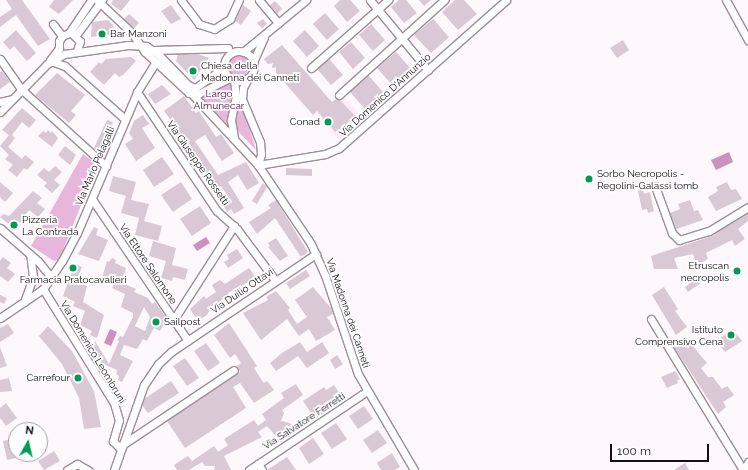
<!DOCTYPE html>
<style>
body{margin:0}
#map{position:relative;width:748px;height:470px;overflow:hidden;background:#fef7fc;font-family:Raleway,sans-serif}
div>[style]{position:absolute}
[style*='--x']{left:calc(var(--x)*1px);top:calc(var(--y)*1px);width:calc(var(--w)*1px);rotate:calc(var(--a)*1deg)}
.built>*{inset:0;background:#feebf8}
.green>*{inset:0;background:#e9b6db}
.round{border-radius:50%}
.water>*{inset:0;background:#cd91bd}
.building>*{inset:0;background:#d9c9d4}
.roads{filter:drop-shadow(1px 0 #9d8e98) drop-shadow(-1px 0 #9d8e98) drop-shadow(0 1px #9d8e98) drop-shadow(0 -1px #9d8e98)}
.minor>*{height:7px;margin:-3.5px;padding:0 3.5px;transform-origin:3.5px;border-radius:3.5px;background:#fff}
.minor>.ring{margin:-3.5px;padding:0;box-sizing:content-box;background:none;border:7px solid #fff;border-radius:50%}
.dots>*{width:11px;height:11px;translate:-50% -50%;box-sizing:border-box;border:2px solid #fff;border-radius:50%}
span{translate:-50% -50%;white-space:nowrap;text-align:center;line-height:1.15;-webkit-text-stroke:3.5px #fff;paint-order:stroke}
.poi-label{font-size:10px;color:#150f13}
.left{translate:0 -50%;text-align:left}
.right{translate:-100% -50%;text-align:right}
.park-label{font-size:10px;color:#510845}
.street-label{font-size:10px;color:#150f13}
.north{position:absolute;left:8px;top:422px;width:40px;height:40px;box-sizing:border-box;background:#fff;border:1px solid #a19fa1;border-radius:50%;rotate:8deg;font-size:11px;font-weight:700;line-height:16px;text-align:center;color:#150f13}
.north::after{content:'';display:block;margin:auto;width:14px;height:18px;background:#00995b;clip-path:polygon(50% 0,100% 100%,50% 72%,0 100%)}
.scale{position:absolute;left:610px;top:444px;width:99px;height:18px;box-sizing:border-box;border:2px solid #150f13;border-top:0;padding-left:5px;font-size:12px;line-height:14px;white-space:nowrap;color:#150f13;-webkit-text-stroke:3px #fff;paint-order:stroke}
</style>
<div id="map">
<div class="built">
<div style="clip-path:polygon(282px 48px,333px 104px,342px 95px,364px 119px,340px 141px,268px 61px)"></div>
</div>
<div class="green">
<div class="round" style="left:227px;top:55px;width:22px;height:22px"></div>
<div style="clip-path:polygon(227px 81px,232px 85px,234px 95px,229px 126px,201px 97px)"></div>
<div style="clip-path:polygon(238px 100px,241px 100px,256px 150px,236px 129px,234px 123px)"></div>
<div style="clip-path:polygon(83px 154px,94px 162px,96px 168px,59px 260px,54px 261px,31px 246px)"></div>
</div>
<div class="water">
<div style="clip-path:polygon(729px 152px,733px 162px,716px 170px,711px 160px)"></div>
<div style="clip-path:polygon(206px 237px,210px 243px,197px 251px,193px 245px)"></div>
<div style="clip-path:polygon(110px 329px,117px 332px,111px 346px,104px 343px)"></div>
</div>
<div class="building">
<div style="clip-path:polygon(6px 0,22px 0,50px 39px,38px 46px,16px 15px,0 27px,0 17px,12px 9px)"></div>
<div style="clip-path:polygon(54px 0,73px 0,59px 14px,49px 7px)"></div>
<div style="clip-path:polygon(113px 0,130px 0,121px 11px,111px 4px)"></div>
<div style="clip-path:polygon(340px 0,350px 0,360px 11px,347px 22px,334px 6px)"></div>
<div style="clip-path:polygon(399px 0,406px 0,417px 13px,404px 23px,391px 7px)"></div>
<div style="clip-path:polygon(419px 0,431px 0,424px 6px)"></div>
<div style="clip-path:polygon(455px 0,464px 0,477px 14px,458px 30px,442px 12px)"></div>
<div style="clip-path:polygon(275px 1px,282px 9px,277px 14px,270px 5px)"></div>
<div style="clip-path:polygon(171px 5px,181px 19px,171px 24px,161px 11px)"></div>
<div style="clip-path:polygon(243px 5px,251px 11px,241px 25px,235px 21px)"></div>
<div style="clip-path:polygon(325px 13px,339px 29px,327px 40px,313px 24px)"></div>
<div style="clip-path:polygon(129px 14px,139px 23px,134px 28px,124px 19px)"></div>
<div style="clip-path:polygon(263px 19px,267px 24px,262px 28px,257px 23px)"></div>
<div style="clip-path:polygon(433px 19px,449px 37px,431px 53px,414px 35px)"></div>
<div style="clip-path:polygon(108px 20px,113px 25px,114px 34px,91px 37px,92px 22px)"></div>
<div style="clip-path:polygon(371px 24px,385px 40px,373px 51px,359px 35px)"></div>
<div style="clip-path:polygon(16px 30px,36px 53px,27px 61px,14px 46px,10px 50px,3px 42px)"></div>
<div style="clip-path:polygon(305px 30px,319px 46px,307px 57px,293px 41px)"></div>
<div style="clip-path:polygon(623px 40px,629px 50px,617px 58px,610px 48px)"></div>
<div style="clip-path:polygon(351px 42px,365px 58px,353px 69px,339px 52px)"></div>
<div style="clip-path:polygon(282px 45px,332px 102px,336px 99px,340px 100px,355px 116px,336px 133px,317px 111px,313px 115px,276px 73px,276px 67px,272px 68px,273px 63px,268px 64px,264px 59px)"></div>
<div style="clip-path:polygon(396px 52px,412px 70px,393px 86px,377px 68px)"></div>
<div style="clip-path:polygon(178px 54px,198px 54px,209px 58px,194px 80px,176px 61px)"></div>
<div style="clip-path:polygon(131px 57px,136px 61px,123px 75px,119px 77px,115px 73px,104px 85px,90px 72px,99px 62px,101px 64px,106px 59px)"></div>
<div style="clip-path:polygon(329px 59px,343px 75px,331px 85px,317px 69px)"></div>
<div style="clip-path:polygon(2px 71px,10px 82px,0 89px,0 72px)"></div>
<div style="clip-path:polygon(57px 73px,85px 95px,71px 111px,76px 115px,69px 123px,35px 95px)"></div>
<div style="clip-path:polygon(368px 75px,384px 93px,366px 110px,350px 92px)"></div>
<div style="clip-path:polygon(162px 85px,171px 94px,155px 104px,148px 94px)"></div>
<div style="clip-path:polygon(184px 96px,196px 113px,199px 111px,216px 137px,221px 134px,234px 153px,222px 161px,205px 135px,195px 141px,218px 175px,246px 162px,259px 183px,247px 190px,238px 175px,228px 182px,244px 208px,234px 214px,231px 209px,227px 212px,221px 202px,227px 195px,221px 186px,213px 192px,172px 130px,176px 127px,164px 111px)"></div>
<div style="clip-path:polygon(22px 108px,36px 120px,29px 128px,22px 122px,12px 135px,15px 138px,8px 147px,22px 159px,25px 155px,34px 162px,27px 170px,24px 168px,17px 177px,8px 170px,13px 165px,5px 159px,9px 155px,0 146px,9px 135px,2px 130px)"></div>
<div style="clip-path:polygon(143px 115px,149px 124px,142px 128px,155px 148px,136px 161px,125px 144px,133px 139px,129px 133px,134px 121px)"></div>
<div style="clip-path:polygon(107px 120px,113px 122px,99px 152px,94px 148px)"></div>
<div style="clip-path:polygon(48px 130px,51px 133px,52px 131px,58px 138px,52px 147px,38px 136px,43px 131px,46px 133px)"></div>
<div style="clip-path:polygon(65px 146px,76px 155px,70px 165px,58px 155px)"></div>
<div style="clip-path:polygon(162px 157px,174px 174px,154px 187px,143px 170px)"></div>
<div style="clip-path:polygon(55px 166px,62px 172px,54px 180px,60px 185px,52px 193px,44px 186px,47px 183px,37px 175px,44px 168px,49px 172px)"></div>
<div style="clip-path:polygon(286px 168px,312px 169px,312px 176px,286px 175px)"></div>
<div style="clip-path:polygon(113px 176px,136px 182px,131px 200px,149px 204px,144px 221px,162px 226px,158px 241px,135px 235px,139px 218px,121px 213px,126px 196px,109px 191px)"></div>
<div style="clip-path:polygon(0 182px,13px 193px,5px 202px,0 197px)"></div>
<div style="clip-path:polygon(181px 182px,192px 199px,173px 212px,161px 195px)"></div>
<div style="clip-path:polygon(727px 182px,731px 190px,736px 189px,742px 199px,716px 211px,708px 197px,718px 191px,716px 187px)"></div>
<div style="clip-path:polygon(263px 183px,267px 187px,257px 204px,252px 201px)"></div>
<div style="clip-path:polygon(643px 189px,644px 194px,650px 192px,654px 211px,648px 213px,647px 209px,642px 210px,638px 191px)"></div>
<div style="clip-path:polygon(33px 191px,42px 198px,37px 203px,45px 209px,38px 217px,29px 210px,15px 229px,0 217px,4px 214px,9px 216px)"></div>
<div style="clip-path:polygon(276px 200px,308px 252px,301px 257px,275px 218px,257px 234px,249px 222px,271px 208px,268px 205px)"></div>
<div style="clip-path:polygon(690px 200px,694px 211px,698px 210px,703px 220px,676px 229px,670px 213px,680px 209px,678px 204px)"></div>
<div style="clip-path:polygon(200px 206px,211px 223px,192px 236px,180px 219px)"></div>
<div style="clip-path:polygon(748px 213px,748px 221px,738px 229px,745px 239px,735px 246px,732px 240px,706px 253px,708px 259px,697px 265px,693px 254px,674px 258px,678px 269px,654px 269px,651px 256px,715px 235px,714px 234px)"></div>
<div style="clip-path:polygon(94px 227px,98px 229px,96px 235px,108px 240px,99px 261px,78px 254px)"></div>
<div style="clip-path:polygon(276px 238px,288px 256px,280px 261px,268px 247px,270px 246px,268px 243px)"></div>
<div style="clip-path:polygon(153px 241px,176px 248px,172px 265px,188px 269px,185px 280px,173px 277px,172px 281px,161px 278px,166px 261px,149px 256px)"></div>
<div style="clip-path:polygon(237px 249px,243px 258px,228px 268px,224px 262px,229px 259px,227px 255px)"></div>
<div style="clip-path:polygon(3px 257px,11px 263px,7px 268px,15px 274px,8px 282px,0 276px,0 261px)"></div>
<div style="clip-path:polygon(evenodd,112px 258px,116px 260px,115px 263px,126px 268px,122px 283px,136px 289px,134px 292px,148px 298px,152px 304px,155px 302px,167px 319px,160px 331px,154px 328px,147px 341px,143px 339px,137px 349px,124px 345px,120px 355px,133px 361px,122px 382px,118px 380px,119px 376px,116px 374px,117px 370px,101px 363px,93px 349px,95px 341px,109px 364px,119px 341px,117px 340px,120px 336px,123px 337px,133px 317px,133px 313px,121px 307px,125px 294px,112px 288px,114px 284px,102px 278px,107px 261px,109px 262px,112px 258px,144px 307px,150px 317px,145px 331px,135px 326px,144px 307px)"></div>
<div style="clip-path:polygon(75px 264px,82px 267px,76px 281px,87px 286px,83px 302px,104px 315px,97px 338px,90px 335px,92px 331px,80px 325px,85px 311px,73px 306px,75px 302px,63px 296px)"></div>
<div style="clip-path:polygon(249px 268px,256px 278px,228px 293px,229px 295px,211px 307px,207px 315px,198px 321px,190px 309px,204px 296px,206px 299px,216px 292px,212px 285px,220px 280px,225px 284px)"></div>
<div style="clip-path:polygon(306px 270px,310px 276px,290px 289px,286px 283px)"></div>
<div style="clip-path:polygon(697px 278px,701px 283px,688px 292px,685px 287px)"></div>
<div style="clip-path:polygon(313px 287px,331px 308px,333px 314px,327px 317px,335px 330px,316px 341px,309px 329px,299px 336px,287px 319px,261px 340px,243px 313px,268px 300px,266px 297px,276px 291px,290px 308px,288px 310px,297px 324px,307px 317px,295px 300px)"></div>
<div style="clip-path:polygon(664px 287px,678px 309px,675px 311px,687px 327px,676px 335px,652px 295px)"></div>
<div style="clip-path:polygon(0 295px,7px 298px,4px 304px,0 302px)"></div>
<div style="clip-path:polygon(229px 323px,257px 366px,254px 368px,261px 379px,264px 383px,267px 381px,274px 390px,254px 403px,240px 383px,233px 387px,246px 408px,185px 448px,167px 421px,240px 372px,237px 366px,241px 363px,235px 354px,230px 358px,214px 335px)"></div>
<div style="clip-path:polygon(8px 324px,14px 333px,0 342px,0 328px)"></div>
<div style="clip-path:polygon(48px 326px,72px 351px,94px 391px,101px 427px,84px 429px,79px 398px,62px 364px,39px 336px)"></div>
<div style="clip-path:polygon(733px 329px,742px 341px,725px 352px,716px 341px)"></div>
<div style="clip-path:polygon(683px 341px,687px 347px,692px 345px,707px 363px,701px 368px,708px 377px,713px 377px,722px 389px,727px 386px,734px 395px,723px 402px,726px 407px,718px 414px,674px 347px)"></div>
<div style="clip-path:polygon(300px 342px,307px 352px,322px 342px,329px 353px,307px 368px,298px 356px,276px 371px,270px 363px,282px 353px)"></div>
<div style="clip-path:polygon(206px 343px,220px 363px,208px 371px,194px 351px)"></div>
<div style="clip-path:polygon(0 347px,7px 366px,0 368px)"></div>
<div style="clip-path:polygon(337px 355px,343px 364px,335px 369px,330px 360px)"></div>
<div style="clip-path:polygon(185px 358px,199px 378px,187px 386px,173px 366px)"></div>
<div style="clip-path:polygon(675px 371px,680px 379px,677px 381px,678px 383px,667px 388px,661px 377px)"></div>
<div style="clip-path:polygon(9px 378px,12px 391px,0 392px,0 380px)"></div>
<div style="clip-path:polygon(171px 381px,179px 393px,148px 413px,142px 405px,144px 399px)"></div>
<div style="clip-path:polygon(296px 384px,303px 395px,282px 410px,284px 413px,281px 421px,290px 423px,296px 431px,281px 442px,267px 426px,258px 432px,262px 437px,224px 456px,231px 470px,214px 470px,215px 466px,205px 466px,202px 462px,189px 470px,177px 470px,174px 465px,188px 456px,192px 461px,214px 446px,218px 452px,228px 445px,224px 439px,254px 420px,258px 426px,266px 420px,262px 414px,284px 398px,281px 393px)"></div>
<div style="clip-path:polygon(334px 385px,344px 400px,315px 419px,303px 401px,324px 387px,326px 390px)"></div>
<div style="clip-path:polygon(6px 403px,17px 418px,6px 426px,0 418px,0 408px)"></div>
<div style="clip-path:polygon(364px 406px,373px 419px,358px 429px,349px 416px)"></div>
<div style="clip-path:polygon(336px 423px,347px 439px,332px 449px,321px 433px)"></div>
<div style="clip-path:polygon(378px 430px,387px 443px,372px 453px,363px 440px)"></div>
<div style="clip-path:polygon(14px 438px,16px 458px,7px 460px,3px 441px)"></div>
<div style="clip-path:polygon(313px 438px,324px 454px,309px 464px,299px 448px)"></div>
<div style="clip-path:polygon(54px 451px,60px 461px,44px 470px,38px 461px)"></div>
<div style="clip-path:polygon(392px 453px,400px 467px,395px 470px,381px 470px,377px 463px)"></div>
<div style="clip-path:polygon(287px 457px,296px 470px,267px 470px)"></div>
<div style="clip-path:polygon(685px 463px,689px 470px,674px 470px)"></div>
</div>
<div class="roads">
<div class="minor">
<div style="--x:97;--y:0;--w:48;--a:43.3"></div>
<div style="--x:132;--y:33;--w:23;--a:56"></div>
<div style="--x:145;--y:52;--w:60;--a:43"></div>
<div style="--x:189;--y:93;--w:9;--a:6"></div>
<div style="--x:198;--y:94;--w:35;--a:-27"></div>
<div style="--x:181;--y:0;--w:30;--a:53"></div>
<div style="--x:199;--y:24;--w:16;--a:18"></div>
<div style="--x:214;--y:29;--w:19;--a:-32"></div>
<div style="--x:230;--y:19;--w:21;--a:-65"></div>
<div style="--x:259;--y:0;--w:30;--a:50"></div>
<div style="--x:370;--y:0;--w:91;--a:50.4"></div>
<div style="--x:726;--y:0;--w:46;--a:61.2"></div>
<div style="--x:53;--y:24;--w:15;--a:53"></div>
<div style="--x:71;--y:33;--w:12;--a:42"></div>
<div style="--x:80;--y:41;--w:10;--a:107"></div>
<div style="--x:76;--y:35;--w:44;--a:-53.4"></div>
<div style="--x:62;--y:36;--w:8;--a:-23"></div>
<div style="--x:69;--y:33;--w:40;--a:-56"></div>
<div style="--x:153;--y:50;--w:75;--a:-1.5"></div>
<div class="ring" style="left:224px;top:51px;width:23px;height:23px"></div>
<div style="--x:243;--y:52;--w:82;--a:-39.5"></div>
<div style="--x:0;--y:59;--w:37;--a:55"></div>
<div style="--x:21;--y:89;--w:115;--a:42.2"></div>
<div style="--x:50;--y:60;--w:15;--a:-53"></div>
<div style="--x:59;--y:48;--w:7;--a:-90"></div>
<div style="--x:59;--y:41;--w:6;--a:-59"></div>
<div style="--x:51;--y:61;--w:15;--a:20"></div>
<div style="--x:65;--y:66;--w:80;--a:41.5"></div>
<div style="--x:253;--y:62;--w:27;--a:-66"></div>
<div style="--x:311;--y:68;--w:103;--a:-41.4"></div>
<div style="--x:248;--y:78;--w:11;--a:117"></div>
<div style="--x:243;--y:88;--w:11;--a:95"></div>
<div style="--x:242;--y:99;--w:47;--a:67.3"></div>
<div style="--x:260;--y:142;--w:12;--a:85"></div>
<div style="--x:261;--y:154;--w:11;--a:105"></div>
<div style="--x:234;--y:80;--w:16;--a:83"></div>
<div style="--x:236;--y:96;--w:25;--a:102"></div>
<div style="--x:231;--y:120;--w:17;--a:80"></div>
<div style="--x:137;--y:92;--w:143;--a:56.1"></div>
<div style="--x:217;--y:211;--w:27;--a:42"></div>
<div style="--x:237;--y:229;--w:64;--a:53.3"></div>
<div style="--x:193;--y:95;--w:96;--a:47.1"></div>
<div style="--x:258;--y:165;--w:95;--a:56.1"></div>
<div style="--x:311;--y:244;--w:34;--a:66"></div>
<div style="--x:325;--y:275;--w:104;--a:71.6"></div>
<div style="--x:358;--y:374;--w:111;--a:59.7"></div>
<div style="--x:339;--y:95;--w:142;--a:-42.1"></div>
<div style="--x:0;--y:102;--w:12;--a:-14"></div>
<div style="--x:0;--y:112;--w:67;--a:-45.6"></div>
<div style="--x:47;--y:64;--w:20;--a:-30"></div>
<div style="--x:64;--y:54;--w:65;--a:-8"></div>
<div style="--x:128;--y:45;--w:18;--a:3"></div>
<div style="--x:146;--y:46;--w:14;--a:34"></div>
<div style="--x:158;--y:54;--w:43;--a:45.9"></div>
<div style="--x:188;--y:85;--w:8;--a:23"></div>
<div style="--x:195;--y:88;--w:35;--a:-35"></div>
<div style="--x:258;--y:165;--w:68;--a:-9.3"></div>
<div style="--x:325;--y:154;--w:15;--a:-23"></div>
<div style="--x:339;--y:148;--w:223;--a:-41.5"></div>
<div style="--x:655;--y:186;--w:50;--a:70.1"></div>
<div style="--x:672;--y:233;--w:10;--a:45"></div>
<div style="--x:679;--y:240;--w:31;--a:-17"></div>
<div style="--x:709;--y:231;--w:46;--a:-31.6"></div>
<div style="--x:92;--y:199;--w:171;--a:55.9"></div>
<div style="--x:0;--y:228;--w:50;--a:41"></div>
<div style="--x:38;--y:261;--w:22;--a:51"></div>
<div style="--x:43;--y:289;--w:134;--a:58.1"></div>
<div style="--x:114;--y:403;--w:18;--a:74"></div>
<div style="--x:119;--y:420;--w:22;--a:106"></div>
<div style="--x:113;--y:441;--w:8;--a:45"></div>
<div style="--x:119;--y:447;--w:138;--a:-33.8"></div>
<div style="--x:24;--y:302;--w:27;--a:-70"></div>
<div style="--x:33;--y:277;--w:23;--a:-97"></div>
<div style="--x:0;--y:318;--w:52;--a:-34"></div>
<div style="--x:43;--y:289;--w:34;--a:-56"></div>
<div style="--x:62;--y:261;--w:32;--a:-62"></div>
<div style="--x:77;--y:233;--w:153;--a:-66.9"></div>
<div style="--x:137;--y:92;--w:36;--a:-58"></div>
<div style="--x:174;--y:319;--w:111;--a:-57.2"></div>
<div style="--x:651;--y:319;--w:177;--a:58.6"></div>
<div style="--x:67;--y:470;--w:12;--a:-31"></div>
<div style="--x:77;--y:464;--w:13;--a:29"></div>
<div style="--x:114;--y:470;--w:90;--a:-70.6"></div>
<div style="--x:144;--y:385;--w:25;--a:-56"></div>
<div style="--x:158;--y:364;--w:18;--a:-43"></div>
<div style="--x:171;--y:352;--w:175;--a:-34.1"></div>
<div style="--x:249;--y:470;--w:11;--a:-34"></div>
<div style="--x:262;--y:470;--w:7;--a:-124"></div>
<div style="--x:258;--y:464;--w:131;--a:-33.8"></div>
<div style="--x:744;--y:470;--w:9;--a:-63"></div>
</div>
</div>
<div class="dots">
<div style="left:102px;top:34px;background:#00995b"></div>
<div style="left:193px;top:71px;background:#00995b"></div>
<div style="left:328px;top:122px;background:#00995b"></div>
<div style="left:589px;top:179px;background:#00995b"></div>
<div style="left:14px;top:225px;background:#00995b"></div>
<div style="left:73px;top:268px;background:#00995b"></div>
<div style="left:737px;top:271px;background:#00995b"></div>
<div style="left:156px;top:322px;background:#00995b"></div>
<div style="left:731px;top:335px;background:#00995b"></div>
<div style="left:78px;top:378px;background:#00995b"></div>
</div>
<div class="poi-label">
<span class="left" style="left:110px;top:34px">Bar Manzoni</span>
<span class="left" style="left:201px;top:71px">Chiesa della<br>Madonna dei Canneti</span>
<span class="right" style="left:320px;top:122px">Conad</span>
<span class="left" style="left:597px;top:179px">Sorbo Necropolis -<br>Regolini-Galassi tomb</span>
<span class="left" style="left:22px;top:225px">Pizzeria<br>La Contrada</span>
<span class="right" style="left:729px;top:271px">Etruscan<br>necropolis</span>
<span style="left:73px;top:280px">Farmacia Pratocavalieri</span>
<span class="left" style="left:164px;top:322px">Sailpost</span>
<span class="right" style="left:723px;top:335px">Istituto<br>Comprensivo Cena</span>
<span class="right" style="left:70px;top:378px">Carrefour</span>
</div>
<div class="park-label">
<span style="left:219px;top:99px">Largo<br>Almunecar</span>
</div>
<div class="street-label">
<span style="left:385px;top:95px;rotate:-42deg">Via Domenico D'Annunzio</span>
<span style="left:198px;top:163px;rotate:55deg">Via Giuseppe Rossetti</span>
<span style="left:95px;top:166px;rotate:-67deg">Via Mario Pelagalli</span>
<span style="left:148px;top:264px;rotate:56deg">Via Ettore Salomone</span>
<span style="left:242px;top:291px;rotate:-34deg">Via Duilio Ottavi</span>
<span style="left:348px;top:313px;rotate:71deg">Via Madonna dei Canneti</span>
<span style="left:93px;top:352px;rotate:59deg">Via Domenico Leombruni</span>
<span style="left:304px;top:421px;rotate:-33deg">Via Salvatore Ferretti</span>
</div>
<div class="north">N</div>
<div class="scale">100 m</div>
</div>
